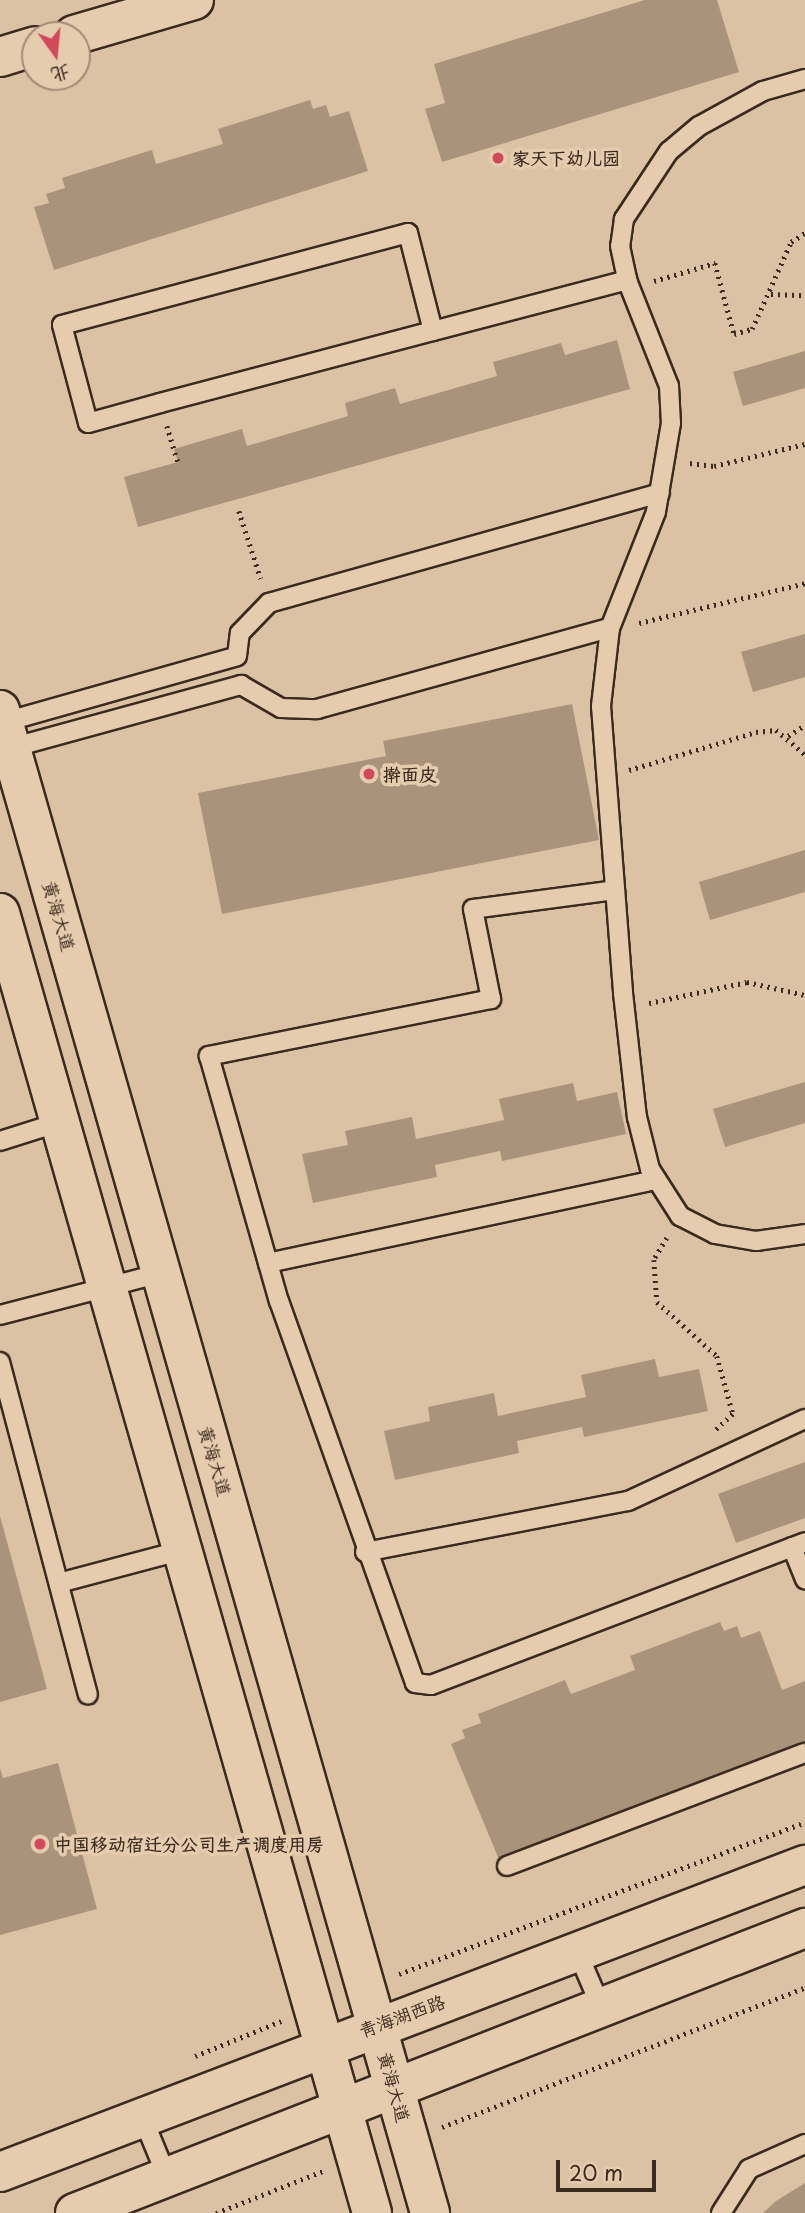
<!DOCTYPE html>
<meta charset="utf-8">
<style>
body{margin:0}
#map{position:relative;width:805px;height:2213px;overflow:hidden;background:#dcc2a5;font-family:"Playpen Sans","LXGW WenKai TC",sans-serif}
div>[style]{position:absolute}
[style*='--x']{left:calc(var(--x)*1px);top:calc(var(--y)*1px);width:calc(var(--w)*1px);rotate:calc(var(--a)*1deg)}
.building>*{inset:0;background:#aa937b}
.path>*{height:4.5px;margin-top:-2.25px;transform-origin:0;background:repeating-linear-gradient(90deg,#3b2a1e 0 2px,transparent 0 7px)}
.roads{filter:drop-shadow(2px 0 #3b2a1e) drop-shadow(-2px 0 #3b2a1e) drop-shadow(0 2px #3b2a1e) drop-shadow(0 -2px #3b2a1e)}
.service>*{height:18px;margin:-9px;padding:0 9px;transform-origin:9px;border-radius:9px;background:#e6ccae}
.tertiary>*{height:38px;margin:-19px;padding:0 19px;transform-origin:19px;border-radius:19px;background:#e6ccae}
.primary>*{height:38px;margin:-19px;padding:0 19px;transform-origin:19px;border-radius:19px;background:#e6ccae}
.dots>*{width:19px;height:19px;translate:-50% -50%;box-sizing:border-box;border:4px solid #e6ccae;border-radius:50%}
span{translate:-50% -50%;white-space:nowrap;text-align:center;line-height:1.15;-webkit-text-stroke:7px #e6ccae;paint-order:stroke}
.poi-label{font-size:18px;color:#3b2a1e;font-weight:700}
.left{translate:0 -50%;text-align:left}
.street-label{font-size:18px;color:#3b2a1e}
.north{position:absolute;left:21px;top:21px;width:70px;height:70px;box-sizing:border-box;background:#e6ccae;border:2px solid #a28b74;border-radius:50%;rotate:165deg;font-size:19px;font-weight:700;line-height:28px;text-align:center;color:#3b2a1e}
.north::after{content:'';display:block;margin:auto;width:24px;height:32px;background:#d1495b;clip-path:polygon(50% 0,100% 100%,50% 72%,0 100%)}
.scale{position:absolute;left:556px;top:2160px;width:100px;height:32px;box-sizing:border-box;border:4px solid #3b2a1e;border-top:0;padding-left:9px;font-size:21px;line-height:24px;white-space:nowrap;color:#3b2a1e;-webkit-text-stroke:5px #e6ccae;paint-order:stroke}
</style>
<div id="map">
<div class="building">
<div style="clip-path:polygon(645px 0,717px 0,739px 72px,442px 162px,425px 109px,445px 103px,434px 64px)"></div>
<div style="clip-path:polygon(310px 100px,313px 109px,326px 105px,330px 117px,349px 111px,368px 171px,54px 270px,34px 207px,49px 203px,46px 194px,65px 188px,62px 178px,152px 150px,156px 164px,223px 144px,218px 129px)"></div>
<div style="clip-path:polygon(617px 340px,630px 389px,138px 527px,124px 477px,178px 462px,174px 449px,242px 429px,247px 446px,348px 416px,345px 403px,395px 388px,400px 404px,497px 376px,493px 362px,561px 343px,565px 355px)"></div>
<div style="clip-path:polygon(805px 351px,805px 388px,743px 406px,733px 372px)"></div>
<div style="clip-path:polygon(805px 634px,805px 677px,753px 692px,741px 652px)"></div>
<div style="clip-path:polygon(572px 704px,599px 840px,222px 914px,198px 793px,386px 756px,383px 741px)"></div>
<div style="clip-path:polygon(805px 850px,805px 892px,710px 920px,699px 882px)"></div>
<div style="clip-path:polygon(805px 1082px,805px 1123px,725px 1147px,713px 1109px)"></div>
<div style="clip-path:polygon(573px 1083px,577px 1101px,617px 1092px,626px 1134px,502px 1161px,500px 1151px,435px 1165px,437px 1177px,313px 1203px,302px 1154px,348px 1145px,345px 1131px,412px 1117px,416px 1139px,504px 1120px,499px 1099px)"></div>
<div style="clip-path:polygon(655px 1359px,659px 1377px,699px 1369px,708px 1411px,584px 1437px,582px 1427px,517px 1441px,519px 1453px,395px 1480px,384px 1431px,430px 1421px,428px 1407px,494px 1393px,498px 1416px,586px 1397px,581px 1375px)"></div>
<div style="clip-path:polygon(805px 1462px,805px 1518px,736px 1543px,718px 1494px)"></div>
<div style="clip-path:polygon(0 1516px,47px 1689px,0 1702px)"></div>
<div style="clip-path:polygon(720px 1622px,724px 1631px,737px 1626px,741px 1638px,760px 1631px,782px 1690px,805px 1681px,805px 1745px,500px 1862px,451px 1744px,465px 1738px,462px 1730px,481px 1723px,478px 1714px,565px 1680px,571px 1694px,635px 1670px,630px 1656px)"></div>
<div style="clip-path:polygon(58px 1763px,97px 1909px,0 1935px,0 1768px,3px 1778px)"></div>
<div style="clip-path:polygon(805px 2183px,805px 2213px,763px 2213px,776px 2201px)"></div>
</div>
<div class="path">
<div style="--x:654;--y:281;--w:64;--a:-16.4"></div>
<div style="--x:715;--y:263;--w:73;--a:75"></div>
<div style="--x:734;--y:334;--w:19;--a:-16"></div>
<div style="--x:752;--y:329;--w:95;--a:-65.9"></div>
<div style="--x:791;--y:242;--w:17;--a:-33"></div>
<div style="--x:771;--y:294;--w:34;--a:2"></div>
<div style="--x:167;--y:426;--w:38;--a:73"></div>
<div style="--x:690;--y:463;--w:24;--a:7"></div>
<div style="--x:714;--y:466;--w:94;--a:-13.6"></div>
<div style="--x:239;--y:511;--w:71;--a:72.1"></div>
<div style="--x:639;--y:623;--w:171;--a:-13.5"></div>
<div style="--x:788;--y:736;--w:20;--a:-33"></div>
<div style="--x:629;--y:770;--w:133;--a:-16.7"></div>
<div style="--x:756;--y:732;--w:20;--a:-6"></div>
<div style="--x:776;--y:730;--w:38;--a:40"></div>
<div style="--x:649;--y:1003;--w:100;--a:-12.1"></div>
<div style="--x:747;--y:982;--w:59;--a:12.6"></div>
<div style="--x:667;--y:1238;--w:26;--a:121"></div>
<div style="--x:654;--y:1260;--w:42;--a:85.9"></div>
<div style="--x:657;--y:1302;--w:81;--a:42"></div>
<div style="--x:717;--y:1356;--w:60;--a:74.6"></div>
<div style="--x:733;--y:1414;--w:23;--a:137"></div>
<div style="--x:399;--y:1974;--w:434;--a:-20.5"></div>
<div style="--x:195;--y:2056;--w:93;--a:-22.1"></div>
<div style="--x:442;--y:2127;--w:389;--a:-21"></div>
<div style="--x:216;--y:2213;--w:115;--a:-21.4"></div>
</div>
<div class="roads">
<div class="service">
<div style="--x:805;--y:79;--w:44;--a:164.1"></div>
<div style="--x:763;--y:91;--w:73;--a:151.3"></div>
<div style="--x:699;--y:126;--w:39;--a:140"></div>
<div style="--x:669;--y:151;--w:82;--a:123.5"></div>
<div style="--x:624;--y:219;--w:27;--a:98"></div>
<div style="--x:620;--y:246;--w:35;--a:78"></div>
<div style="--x:627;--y:280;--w:114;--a:68.4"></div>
<div style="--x:669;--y:386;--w:37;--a:87"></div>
<div style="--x:671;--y:423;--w:90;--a:99.6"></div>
<div style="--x:656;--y:512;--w:125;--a:111.6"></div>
<div style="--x:610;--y:628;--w:79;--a:96.6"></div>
<div style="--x:601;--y:706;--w:288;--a:85.6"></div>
<div style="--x:623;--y:993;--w:125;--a:83.6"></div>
<div style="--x:637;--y:1117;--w:54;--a:76"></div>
<div style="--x:650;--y:1169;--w:56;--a:57.4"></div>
<div style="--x:680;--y:1216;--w:39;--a:27"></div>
<div style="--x:715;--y:1234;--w:42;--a:9.7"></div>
<div style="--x:756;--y:1241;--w:49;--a:-8.1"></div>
<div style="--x:433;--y:331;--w:101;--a:-104.3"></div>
<div style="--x:408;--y:233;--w:358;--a:165.1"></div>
<div style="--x:62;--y:325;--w:101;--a:75.1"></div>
<div style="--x:88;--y:423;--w:75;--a:-15.5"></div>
<div style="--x:160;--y:403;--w:282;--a:-14.8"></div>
<div style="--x:433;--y:331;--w:201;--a:-14.7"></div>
<div style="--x:1;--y:723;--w:245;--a:-15.8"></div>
<div style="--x:237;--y:656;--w:23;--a:-83"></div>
<div style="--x:240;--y:633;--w:42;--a:-46"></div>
<div style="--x:269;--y:603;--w:406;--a:-15.7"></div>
<div style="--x:7;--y:749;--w:243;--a:-15.3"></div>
<div style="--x:241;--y:685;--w:46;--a:29.9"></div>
<div style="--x:281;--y:708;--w:36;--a:2"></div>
<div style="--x:317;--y:709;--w:304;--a:-15.5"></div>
<div style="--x:615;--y:890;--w:143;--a:172.4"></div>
<div style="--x:473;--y:909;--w:92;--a:78.7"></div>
<div style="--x:491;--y:999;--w:288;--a:168.6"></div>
<div style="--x:209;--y:1056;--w:255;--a:74.1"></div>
<div style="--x:279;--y:1301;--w:405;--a:70.4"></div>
<div style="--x:415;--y:1683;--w:16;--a:7"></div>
<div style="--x:431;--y:1685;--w:400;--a:-20.9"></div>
<div style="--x:0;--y:1141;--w:63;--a:-17.6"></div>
<div style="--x:268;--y:1263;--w:397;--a:-12.1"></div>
<div style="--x:0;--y:1315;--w:166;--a:-14.6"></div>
<div style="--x:0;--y:1362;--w:344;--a:75.2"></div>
<div style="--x:792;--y:1547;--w:35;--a:68"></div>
<div style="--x:365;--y:1552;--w:268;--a:-11"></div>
<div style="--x:628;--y:1501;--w:195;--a:-24.9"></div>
<div style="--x:59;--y:1583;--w:128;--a:-14.9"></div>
<div style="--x:507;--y:1866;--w:319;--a:-20.8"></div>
<div style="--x:577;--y:1951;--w:61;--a:66.8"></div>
<div style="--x:142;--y:2116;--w:66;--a:67.7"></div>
<div style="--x:721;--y:2213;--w:52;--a:-57.5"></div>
<div style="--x:749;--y:2169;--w:61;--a:-24.1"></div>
</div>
<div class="tertiary">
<div style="--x:74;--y:35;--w:125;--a:-16.3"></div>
<div style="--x:0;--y:57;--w:37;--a:-17"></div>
<div style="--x:0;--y:710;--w:1563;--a:74.03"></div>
<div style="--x:0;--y:913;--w:1352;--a:74.03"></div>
</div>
<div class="primary">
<div style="--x:0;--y:2172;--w:862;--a:-20.88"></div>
<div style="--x:75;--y:2213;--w:784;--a:-21.33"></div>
</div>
</div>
<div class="dots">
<div style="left:498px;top:158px;background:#d1495b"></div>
<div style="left:369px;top:774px;background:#d1495b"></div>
<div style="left:40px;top:1844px;background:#d1495b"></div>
</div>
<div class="poi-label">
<span class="left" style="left:512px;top:158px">家天下幼儿园</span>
<span class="left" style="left:383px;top:774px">擀面皮</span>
<span class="left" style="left:54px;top:1844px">中国移动宿迁分公司生产调度用房</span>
</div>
<div class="street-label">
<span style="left:59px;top:916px;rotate:74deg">黄海大道</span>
<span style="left:215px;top:1461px;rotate:74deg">黄海大道</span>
<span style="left:402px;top:2016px;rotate:-20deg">青海湖西路</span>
<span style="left:394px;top:2087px;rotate:74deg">黄海大道</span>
</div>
<div class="north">北</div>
<div class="scale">20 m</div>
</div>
